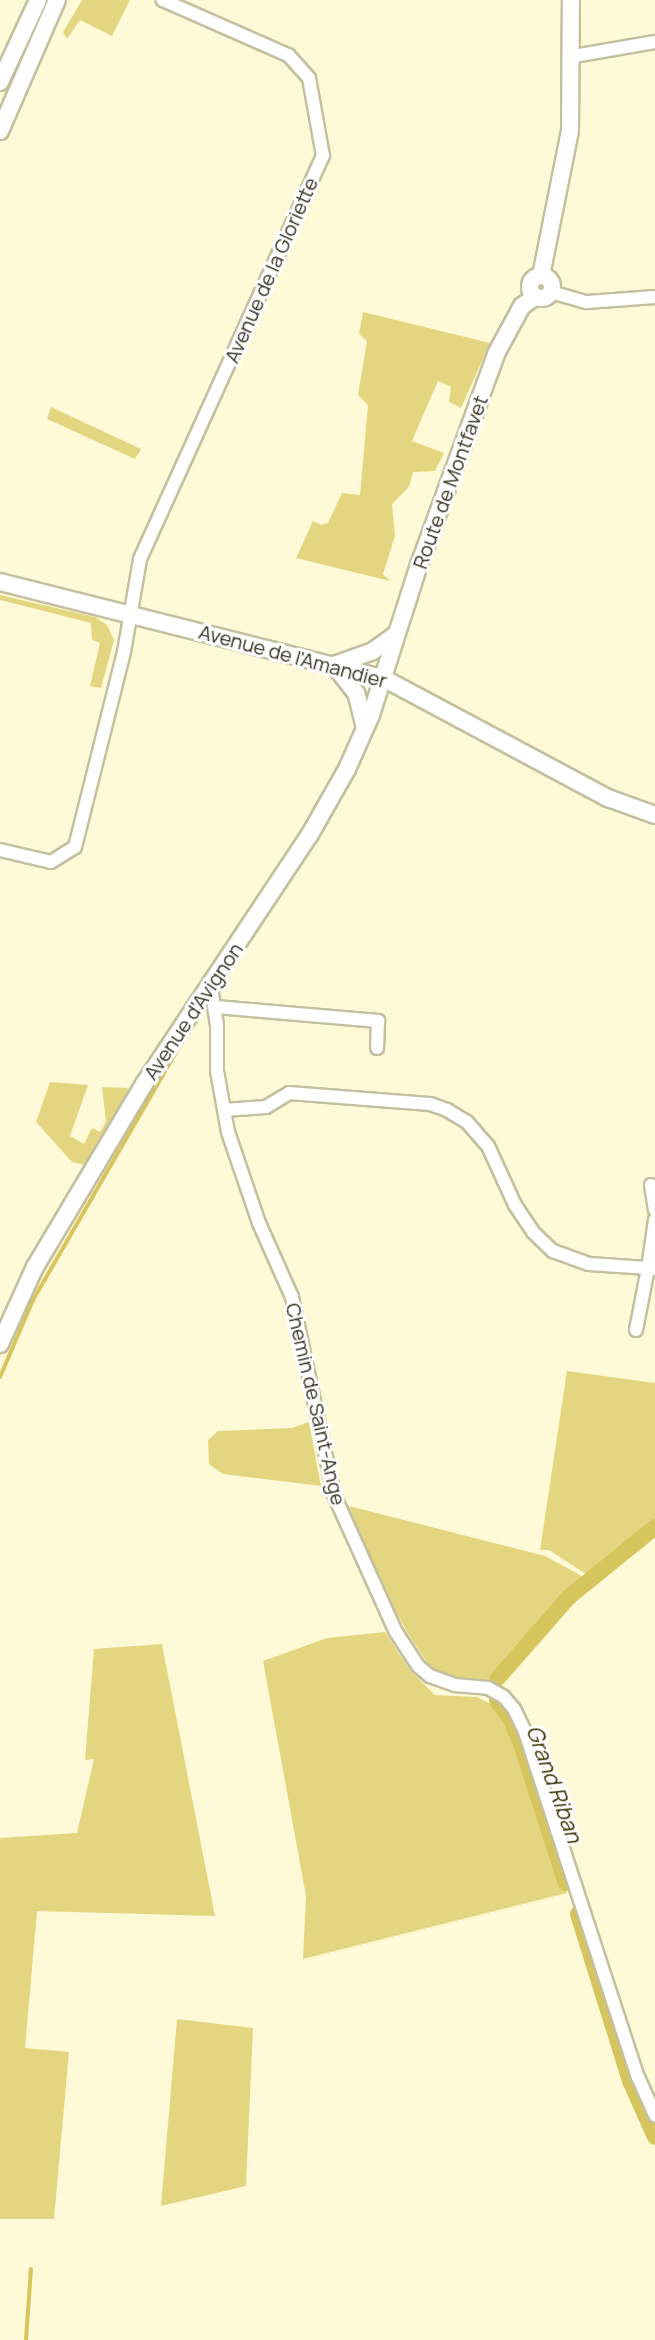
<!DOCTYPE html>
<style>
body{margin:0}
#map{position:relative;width:655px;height:2340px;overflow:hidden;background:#fef9d7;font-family:Manrope,sans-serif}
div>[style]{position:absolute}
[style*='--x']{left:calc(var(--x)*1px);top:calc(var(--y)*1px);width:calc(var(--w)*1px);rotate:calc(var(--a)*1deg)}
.green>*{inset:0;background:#e4d681}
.stream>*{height:4px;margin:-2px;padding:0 2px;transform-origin:2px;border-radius:2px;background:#d6c55d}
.canal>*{height:16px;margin:-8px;padding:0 8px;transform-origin:8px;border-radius:8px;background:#d6c55d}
.roads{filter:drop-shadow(2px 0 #c4bf9f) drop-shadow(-2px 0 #c4bf9f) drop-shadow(0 2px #c4bf9f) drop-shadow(0 -2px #c4bf9f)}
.street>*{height:12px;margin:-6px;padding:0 6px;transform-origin:6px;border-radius:6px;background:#fff}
.secondary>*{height:16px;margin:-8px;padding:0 8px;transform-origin:8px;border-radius:8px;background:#fff}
.secondary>.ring{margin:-8px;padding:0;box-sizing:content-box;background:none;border:16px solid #fff;border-radius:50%}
span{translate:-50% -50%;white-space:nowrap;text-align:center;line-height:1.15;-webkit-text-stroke:6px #fff;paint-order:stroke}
.street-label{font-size:20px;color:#353326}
.water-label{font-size:22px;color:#383103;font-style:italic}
</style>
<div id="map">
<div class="green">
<div style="clip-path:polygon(82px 0,130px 0,112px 36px,80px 20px,67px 39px,63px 32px)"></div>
<div style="clip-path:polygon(363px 312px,490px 343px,461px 408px,449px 402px,451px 387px,438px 381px,412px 441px,444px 453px,435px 471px,413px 472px,409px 487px,392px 504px,395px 536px,383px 574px,390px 581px,296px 558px,313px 521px,321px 525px,328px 523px,342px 493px,360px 495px,368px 405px,358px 395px,367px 341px,359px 334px)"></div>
<div style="clip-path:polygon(51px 407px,141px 449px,135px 459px,47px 419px)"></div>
<div style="clip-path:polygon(0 595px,95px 617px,107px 625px,114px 640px,101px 688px,90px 686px,100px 643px,92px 640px,91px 623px,0 600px)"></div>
<div style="clip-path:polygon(50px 1082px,88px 1085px,70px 1136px,84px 1144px,92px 1128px,100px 1132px,106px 1122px,102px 1087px,127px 1088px,130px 1094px,84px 1165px,72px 1162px,36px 1122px)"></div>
<div style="clip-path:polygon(567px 1371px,655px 1383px,655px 1519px,586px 1574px,549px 1550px,540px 1550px)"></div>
<div style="clip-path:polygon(309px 1422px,321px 1486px,223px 1474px,209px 1464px,208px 1440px,218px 1431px,292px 1428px)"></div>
<div style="clip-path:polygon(349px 1506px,545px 1556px,582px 1576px,488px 1682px,444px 1676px,428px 1664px,407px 1632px,376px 1576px)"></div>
<div style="clip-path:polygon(385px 1632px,409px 1669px,435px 1695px,477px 1697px,498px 1708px,515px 1736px,567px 1893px,303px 1959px,306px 1896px,263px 1661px,327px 1638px)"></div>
<div style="clip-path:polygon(162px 1644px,215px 1916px,37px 1911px,25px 2048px,69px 2052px,54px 2219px,0 2219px,0 1838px,77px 1833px,94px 1759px,85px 1760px,94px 1649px)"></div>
<div style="clip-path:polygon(177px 2019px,253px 2028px,246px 2186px,161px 2206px)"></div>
</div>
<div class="stream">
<div style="--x:0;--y:1377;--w:84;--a:-66.8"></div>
<div style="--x:33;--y:1300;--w:310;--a:-60"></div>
<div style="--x:26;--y:2340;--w:71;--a:-86"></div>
</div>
<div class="canal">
<div style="--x:498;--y:1678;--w:108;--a:-48.8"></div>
<div style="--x:569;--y:1597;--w:111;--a:-39.1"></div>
<div style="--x:497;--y:1701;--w:21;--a:53"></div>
<div style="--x:510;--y:1718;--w:28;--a:67"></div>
<div style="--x:521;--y:1744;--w:146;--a:72.1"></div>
<div style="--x:578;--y:1914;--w:175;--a:72.7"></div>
<div style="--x:630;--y:2081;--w:61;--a:65.9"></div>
</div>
<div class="roads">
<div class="street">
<div style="--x:574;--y:56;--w:82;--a:-9.8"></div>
<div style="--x:551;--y:292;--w:37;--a:16"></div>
<div style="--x:587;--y:302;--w:68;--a:-4.2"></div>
<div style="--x:0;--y:850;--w:52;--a:13.2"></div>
<div style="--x:51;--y:862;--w:28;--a:-32"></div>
<div style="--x:75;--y:847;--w:201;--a:-75.9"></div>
<div style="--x:124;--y:652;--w:94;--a:-80.2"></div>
<div style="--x:140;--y:559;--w:443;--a:-65.6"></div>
<div style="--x:323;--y:156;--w:79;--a:-100.2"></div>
<div style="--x:309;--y:78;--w:31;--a:-132"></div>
<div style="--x:288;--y:55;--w:137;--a:-156.3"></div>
<div style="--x:210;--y:981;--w:45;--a:81"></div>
<div style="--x:217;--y:1025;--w:46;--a:90"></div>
<div style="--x:217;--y:1071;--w:62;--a:79.8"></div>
<div style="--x:228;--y:1132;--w:96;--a:71.2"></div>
<div style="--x:259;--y:1223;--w:81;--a:66"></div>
<div style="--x:292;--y:1297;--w:202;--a:78"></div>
<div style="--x:334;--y:1495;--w:150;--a:65.7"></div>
<div style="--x:396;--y:1632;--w:40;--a:57.1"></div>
<div style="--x:418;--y:1666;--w:16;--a:40"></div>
<div style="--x:430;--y:1676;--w:27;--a:20"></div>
<div style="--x:455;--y:1685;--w:33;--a:5"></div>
<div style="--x:488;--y:1688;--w:18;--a:29"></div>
<div style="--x:504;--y:1697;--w:16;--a:50"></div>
<div style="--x:514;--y:1709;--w:25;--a:64"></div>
<div style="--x:525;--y:1732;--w:363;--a:71.9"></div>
<div style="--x:638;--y:2077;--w:42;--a:65.9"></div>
<div style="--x:216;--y:1007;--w:163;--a:4.9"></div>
<div style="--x:378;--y:1021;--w:27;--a:92"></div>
<div style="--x:224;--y:1110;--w:42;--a:-4.1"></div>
<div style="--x:266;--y:1107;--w:27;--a:-31"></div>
<div style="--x:289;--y:1093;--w:141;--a:4.5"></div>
<div style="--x:430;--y:1104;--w:18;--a:19"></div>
<div style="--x:447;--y:1110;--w:23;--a:31"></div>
<div style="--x:467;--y:1122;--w:32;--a:49"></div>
<div style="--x:488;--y:1146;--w:65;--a:65.4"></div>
<div style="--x:515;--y:1205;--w:32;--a:56"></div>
<div style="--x:533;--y:1232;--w:28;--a:44"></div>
<div style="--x:553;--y:1251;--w:38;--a:20"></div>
<div style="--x:589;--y:1264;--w:59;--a:3.9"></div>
<div style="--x:648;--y:1268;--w:49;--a:-81.7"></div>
<div style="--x:651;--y:1185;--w:25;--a:81"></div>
<div style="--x:636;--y:1330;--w:63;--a:-79"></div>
<div style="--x:648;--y:1268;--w:6;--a:9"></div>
</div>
<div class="secondary">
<div style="--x:0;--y:82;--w:90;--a:-65.1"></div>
<div style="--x:0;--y:131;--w:143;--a:-66.5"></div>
<div class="ring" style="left:530px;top:276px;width:6px;height:6px"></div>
<div style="--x:541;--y:276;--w:148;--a:-78.7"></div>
<div style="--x:570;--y:131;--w:131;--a:-89.6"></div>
<div style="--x:0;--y:582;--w:395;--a:14.1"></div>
<div style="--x:383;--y:678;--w:255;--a:28.1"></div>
<div style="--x:608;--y:798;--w:50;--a:19.9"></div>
<div style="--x:365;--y:728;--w:36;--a:-104"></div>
<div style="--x:356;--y:693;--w:36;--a:-128"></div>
<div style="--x:334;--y:665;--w:41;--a:-19.7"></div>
<div style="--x:373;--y:651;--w:27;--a:-36"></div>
<div style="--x:0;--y:1344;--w:85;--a:-65.6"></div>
<div style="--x:35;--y:1267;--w:213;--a:-59.2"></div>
<div style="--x:144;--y:1084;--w:298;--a:-56.4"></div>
<div style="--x:309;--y:836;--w:77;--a:-60.4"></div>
<div style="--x:347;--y:769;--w:59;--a:-66"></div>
<div style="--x:371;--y:715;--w:157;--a:-72.3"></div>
<div style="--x:419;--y:565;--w:227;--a:-69.9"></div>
<div style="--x:497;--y:352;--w:52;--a:-61.5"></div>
<div style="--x:522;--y:306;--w:16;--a:-35"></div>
</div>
</div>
<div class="street-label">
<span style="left:271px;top:270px;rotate:-66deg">Avenue de la Gloriette</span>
<span style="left:450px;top:482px;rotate:-70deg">Route de Montfavet</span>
<span style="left:293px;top:656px;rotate:15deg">Avenue de l'Amandier</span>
<span style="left:193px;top:1011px;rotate:-56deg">Avenue d'Avignon</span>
<span style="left:316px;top:1404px;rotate:77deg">Chemin de Saint-Ange</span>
</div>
<div class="water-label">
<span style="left:554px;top:1784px;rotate:70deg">Grand Riban</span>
</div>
</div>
